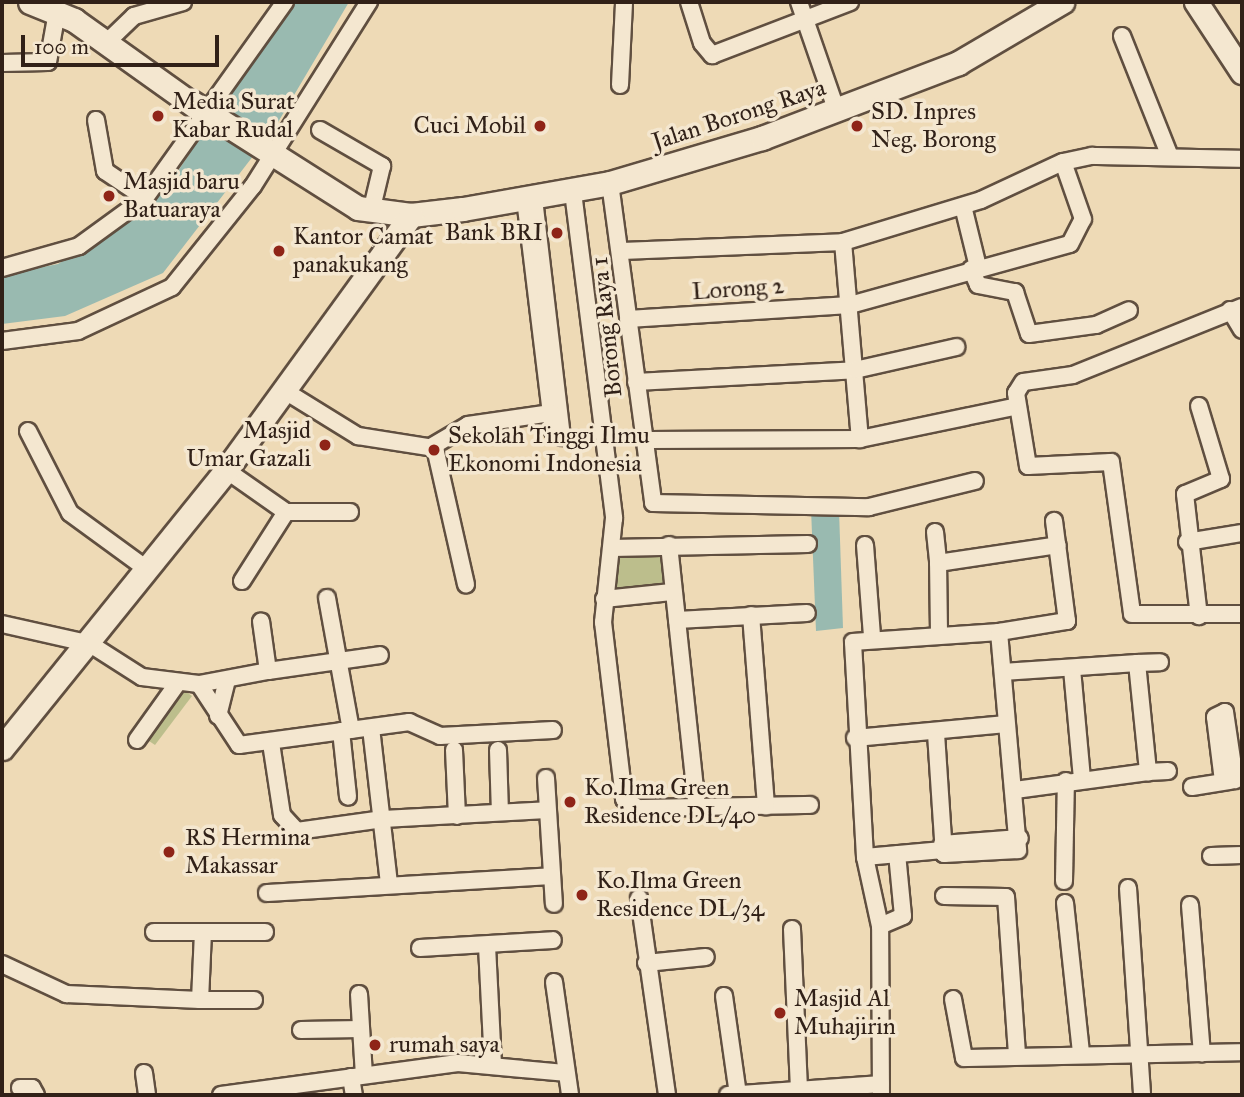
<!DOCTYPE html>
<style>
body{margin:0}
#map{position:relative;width:1244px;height:1097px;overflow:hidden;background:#eedab6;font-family:"IM FELL Great Primer",serif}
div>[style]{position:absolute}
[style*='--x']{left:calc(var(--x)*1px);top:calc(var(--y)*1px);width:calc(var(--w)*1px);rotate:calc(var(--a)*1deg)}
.green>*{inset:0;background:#bcbe8c}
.water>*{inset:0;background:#99bab0}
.roads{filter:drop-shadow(2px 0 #604f40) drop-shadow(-2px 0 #604f40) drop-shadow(0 2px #604f40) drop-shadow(0 -2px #604f40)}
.street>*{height:16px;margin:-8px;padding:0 8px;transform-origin:8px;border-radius:8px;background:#f4e7d0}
.secondary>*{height:23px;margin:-11.5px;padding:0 11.5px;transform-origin:11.5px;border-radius:11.5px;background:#f4e7d0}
.dots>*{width:19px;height:19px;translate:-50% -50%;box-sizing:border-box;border:4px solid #f4e7d0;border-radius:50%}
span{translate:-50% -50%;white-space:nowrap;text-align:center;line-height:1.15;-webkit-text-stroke:7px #f4e7d0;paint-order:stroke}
.poi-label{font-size:24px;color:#312118}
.left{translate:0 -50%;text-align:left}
.right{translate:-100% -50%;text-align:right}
.street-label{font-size:24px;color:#312118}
.frame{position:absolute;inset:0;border:4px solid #312118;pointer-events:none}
.scale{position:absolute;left:21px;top:35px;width:198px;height:32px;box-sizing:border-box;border:4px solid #312118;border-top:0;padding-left:9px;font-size:21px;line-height:24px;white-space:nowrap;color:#312118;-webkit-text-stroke:5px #f4e7d0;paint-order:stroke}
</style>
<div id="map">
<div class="green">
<div style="clip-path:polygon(669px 545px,672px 592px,604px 599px,612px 548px)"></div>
<div style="clip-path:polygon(180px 687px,192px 696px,155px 745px,143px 737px)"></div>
</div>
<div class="water">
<div style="clip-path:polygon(290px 2px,349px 2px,274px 129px,163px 273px,65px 316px,2px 324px,2px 275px,58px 264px,121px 224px,178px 171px)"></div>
<div style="clip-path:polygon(811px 509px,839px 510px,843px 628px,816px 631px)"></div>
</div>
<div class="roads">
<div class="street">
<div style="--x:689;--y:2;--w:43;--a:72.4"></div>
<div style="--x:702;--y:43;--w:16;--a:50"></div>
<div style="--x:712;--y:55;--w:148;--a:-21"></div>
<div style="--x:799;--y:2;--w:116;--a:70.9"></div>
<div style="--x:1122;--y:36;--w:127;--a:68.3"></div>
<div style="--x:106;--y:43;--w:39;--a:-44"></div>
<div style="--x:134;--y:16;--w:51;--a:-15.9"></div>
<div style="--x:2;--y:63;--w:46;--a:-1.2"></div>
<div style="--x:48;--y:62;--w:51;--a:-79.8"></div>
<div style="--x:620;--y:85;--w:83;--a:-87.2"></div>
<div style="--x:96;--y:120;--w:52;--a:80"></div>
<div style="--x:105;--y:171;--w:48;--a:34"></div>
<div style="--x:320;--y:130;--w:72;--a:30.1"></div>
<div style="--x:382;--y:166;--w:47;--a:103.4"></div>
<div style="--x:610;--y:183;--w:323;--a:82.3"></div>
<div style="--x:653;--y:503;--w:216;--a:1.1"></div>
<div style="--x:869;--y:507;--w:109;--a:-13.8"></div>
<div style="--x:573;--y:192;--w:329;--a:82.8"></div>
<div style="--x:614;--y:518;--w:105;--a:96"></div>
<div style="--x:603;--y:622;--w:178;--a:83.2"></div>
<div style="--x:624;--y:799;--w:17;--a:33"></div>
<div style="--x:638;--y:808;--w:172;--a:-1"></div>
<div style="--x:525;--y:199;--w:234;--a:83.1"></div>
<div style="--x:553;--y:431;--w:11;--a:34"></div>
<div style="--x:562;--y:437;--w:241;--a:-96.7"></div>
<div style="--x:963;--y:206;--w:63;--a:76.2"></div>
<div style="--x:843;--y:242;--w:198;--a:85.1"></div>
<div style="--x:622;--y:251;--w:221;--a:-2.3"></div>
<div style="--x:843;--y:242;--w:144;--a:-16.9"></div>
<div style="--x:981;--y:200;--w:90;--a:-24.9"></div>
<div style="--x:1063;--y:162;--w:30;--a:-12"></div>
<div style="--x:1092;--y:156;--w:150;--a:1.1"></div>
<div style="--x:2;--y:268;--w:80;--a:-15.9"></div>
<div style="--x:79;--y:246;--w:82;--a:-36"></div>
<div style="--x:145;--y:198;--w:241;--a:-54.5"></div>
<div style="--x:971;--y:269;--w:17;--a:66"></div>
<div style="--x:978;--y:285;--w:38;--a:11"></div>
<div style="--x:1015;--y:292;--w:44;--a:71.6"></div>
<div style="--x:1029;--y:334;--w:68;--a:-7.7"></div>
<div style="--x:1096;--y:325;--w:36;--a:-24"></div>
<div style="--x:1242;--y:307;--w:182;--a:158.1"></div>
<div style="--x:1073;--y:375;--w:50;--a:172"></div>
<div style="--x:1023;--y:382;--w:13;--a:122"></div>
<div style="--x:1016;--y:393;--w:74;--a:80.7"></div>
<div style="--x:1028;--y:466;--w:83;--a:-2.8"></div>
<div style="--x:1111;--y:462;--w:153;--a:82.1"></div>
<div style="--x:1132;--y:614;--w:110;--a:0"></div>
<div style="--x:1230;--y:310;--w:23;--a:59"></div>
<div style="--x:628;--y:319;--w:222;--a:-3.6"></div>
<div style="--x:850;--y:305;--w:228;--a:-15.5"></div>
<div style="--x:1070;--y:244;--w:28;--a:-63"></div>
<div style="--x:1083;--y:219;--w:60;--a:-109.3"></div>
<div style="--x:2;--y:341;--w:77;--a:-7.5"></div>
<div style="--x:78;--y:331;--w:104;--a:-25.1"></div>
<div style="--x:172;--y:287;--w:129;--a:-51.3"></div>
<div style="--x:253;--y:186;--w:218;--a:-57.8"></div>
<div style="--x:636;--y:382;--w:219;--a:-3.1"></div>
<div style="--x:855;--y:370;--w:104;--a:-12.8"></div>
<div style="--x:285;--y:391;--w:86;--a:31.7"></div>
<div style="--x:358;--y:436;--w:78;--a:8.9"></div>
<div style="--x:435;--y:448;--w:140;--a:77.2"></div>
<div style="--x:1199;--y:406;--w:76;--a:73.2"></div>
<div style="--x:1221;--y:479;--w:39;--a:157"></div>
<div style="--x:1185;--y:494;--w:123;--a:83.5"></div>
<div style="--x:28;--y:431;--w:92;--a:62.9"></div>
<div style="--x:70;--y:513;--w:92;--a:36.1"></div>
<div style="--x:649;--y:440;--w:211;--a:-0.3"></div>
<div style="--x:860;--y:439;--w:161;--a:-11.8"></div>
<div style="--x:431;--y:447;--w:43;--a:-30.7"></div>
<div style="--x:468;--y:425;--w:84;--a:-8.2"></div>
<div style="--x:226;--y:470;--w:73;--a:35"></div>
<div style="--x:286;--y:512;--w:64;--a:0"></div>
<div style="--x:935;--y:532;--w:31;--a:84"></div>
<div style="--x:1187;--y:542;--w:56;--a:-9.3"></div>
<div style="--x:669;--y:545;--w:262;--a:83.9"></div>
<div style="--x:865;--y:545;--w:92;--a:85.6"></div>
<div style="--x:612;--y:548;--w:196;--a:-1.2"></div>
<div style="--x:242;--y:581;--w:82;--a:-57.5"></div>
<div style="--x:327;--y:598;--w:134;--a:79.7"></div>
<div style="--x:604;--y:599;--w:68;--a:-5.9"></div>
<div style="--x:751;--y:615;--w:192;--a:85.5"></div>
<div style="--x:677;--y:620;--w:130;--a:-3.1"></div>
<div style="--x:2;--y:624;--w:86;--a:12.7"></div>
<div style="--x:939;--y:632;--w:69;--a:-90.8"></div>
<div style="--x:938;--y:563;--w:121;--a:-8.5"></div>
<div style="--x:999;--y:632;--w:69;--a:-9.2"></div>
<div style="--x:1067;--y:621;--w:101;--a:-97.4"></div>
<div style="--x:87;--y:642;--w:65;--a:32.5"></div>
<div style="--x:142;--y:677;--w:57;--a:7"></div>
<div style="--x:199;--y:684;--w:70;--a:-10.7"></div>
<div style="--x:268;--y:671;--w:50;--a:-98"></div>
<div style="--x:1137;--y:663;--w:23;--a:-2"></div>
<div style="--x:1072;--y:669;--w:109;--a:84.8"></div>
<div style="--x:268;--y:671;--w:113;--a:-8.1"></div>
<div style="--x:1003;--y:672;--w:134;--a:-3.8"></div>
<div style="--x:1137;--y:663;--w:110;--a:84.2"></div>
<div style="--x:1148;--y:772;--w:134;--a:172.3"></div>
<div style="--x:199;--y:684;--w:73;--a:56.7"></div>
<div style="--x:239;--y:745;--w:172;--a:-7.7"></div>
<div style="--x:409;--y:722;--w:34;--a:24"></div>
<div style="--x:440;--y:736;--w:113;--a:-3"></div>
<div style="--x:218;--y:716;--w:37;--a:-76"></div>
<div style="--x:371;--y:728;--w:157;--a:83.4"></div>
<div style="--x:341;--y:731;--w:66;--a:83.9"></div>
<div style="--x:855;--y:738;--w:152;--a:-5.3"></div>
<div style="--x:137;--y:740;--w:69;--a:-54.5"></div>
<div style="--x:271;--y:743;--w:73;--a:81.3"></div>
<div style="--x:282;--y:815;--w:22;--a:47"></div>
<div style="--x:297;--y:831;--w:87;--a:-7.9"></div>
<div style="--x:383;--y:819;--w:164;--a:-3.1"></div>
<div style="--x:454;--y:750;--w:66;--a:87.4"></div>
<div style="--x:498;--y:750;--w:62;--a:88.2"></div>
<div style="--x:1148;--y:772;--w:20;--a:-3"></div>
<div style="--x:546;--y:778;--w:126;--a:86.4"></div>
<div style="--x:1223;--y:781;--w:64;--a:-97.1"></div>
<div style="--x:1215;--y:717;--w:11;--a:-27"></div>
<div style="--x:1225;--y:712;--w:69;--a:81.6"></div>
<div style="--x:1192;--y:787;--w:39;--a:-9"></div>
<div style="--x:942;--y:844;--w:78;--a:-4.4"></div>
<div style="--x:1211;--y:856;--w:31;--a:-2"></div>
<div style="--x:865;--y:857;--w:78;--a:-5.1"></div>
<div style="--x:1064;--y:881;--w:100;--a:-88.9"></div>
<div style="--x:1128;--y:888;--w:207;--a:86.1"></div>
<div style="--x:267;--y:893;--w:285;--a:-3.4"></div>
<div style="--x:944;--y:896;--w:62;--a:0.9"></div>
<div style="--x:1006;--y:897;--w:159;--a:86"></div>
<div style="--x:639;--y:898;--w:199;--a:81.9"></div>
<div style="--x:1065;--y:903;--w:151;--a:83.9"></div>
<div style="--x:1190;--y:905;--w:149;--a:85.4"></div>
<div style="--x:880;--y:926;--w:25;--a:-23"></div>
<div style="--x:903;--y:916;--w:62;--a:-95.5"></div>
<div style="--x:792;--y:929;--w:160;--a:87.5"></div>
<div style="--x:154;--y:932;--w:111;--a:0"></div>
<div style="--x:203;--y:932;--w:68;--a:92.5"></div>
<div style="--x:200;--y:1000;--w:54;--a:0"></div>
<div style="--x:487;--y:946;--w:117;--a:87.1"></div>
<div style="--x:420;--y:948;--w:133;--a:-3.4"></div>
<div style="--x:646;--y:963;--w:60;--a:-5.7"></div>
<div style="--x:2;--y:964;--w:71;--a:25.1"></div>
<div style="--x:66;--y:994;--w:134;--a:2.6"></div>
<div style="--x:554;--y:982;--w:114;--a:81.9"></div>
<div style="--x:359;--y:994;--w:81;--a:86.5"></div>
<div style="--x:724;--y:996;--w:99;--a:81.9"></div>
<div style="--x:953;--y:999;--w:60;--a:79.4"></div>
<div style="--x:964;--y:1058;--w:278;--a:-1.2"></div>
<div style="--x:301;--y:1030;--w:60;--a:-1"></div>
<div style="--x:144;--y:1073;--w:22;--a:82"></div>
<div style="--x:351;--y:1077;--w:18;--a:81"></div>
<div style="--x:20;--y:1088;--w:12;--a:0"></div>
<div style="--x:32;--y:1088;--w:8;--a:60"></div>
<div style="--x:221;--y:1095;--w:239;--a:-7.7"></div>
<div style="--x:458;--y:1063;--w:107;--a:5.3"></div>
<div style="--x:728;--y:1095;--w:153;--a:-4.1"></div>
<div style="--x:881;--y:1095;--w:169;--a:-90.3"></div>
<div style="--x:880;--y:926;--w:71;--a:-102.3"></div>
<div style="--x:865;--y:857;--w:215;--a:-93.2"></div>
<div style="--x:853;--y:642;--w:146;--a:-3.9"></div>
<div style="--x:999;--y:632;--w:219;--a:85"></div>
<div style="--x:1018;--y:850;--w:74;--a:176.9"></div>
<div style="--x:944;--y:854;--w:119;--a:-93.8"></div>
</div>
<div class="secondary">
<div style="--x:30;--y:2;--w:48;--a:22.2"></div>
<div style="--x:74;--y:20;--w:155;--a:35.5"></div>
<div style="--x:1196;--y:2;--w:84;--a:56.7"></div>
<div style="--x:191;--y:102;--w:198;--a:32.4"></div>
<div style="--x:358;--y:208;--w:53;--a:7.5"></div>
<div style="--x:411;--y:215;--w:52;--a:-6.6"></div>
<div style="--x:463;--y:209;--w:149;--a:-10"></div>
<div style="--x:610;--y:183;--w:159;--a:-16.5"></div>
<div style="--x:762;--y:138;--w:210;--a:-20.9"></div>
<div style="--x:958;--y:63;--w:121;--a:-30.4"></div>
<div style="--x:2;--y:748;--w:357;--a:-51.1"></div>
<div style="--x:226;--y:470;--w:315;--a:-54"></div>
</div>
</div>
<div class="dots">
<div style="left:158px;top:116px;background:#8f2418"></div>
<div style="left:540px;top:126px;background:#8f2418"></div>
<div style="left:857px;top:126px;background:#8f2418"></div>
<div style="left:109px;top:196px;background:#8f2418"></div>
<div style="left:557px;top:233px;background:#8f2418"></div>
<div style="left:279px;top:251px;background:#8f2418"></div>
<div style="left:325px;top:445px;background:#8f2418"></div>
<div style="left:434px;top:450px;background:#8f2418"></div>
<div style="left:570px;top:802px;background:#8f2418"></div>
<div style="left:169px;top:852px;background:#8f2418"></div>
<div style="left:582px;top:895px;background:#8f2418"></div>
<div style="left:780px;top:1013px;background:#8f2418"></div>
<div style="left:375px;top:1045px;background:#8f2418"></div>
</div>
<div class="poi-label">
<span class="left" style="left:172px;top:116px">Media Surat<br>Kabar Rudal</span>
<span class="left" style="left:871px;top:126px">SD. Inpres<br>Neg. Borong</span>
<span class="right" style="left:526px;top:126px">Cuci Mobil</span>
<span class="left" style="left:123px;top:196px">Masjid baru<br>Batuaraya</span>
<span class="right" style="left:543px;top:233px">Bank BRI</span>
<span class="left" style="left:293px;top:251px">Kantor Camat<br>panakukang</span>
<span class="right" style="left:311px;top:445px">Masjid<br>Umar Gazali</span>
<span class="left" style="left:448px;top:450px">Sekolah Tinggi Ilmu<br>Ekonomi Indonesia</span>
<span class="left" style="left:584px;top:802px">Ko.Ilma Green<br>Residence DL/40</span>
<span class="left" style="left:185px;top:852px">RS Hermina<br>Makassar</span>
<span class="left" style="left:596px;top:895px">Ko.Ilma Green<br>Residence DL/34</span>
<span class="left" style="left:794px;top:1013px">Masjid Al<br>Muhajirin</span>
<span class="left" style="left:389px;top:1045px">rumah saya</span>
</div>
<div class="street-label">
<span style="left:739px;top:115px;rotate:-18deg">Jalan Borong Raya</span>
<span style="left:738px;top:289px;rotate:-4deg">Lorong 2</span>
<span style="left:607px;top:327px;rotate:-96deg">Borong Raya 1</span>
</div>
<div class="frame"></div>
<div class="scale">100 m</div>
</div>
